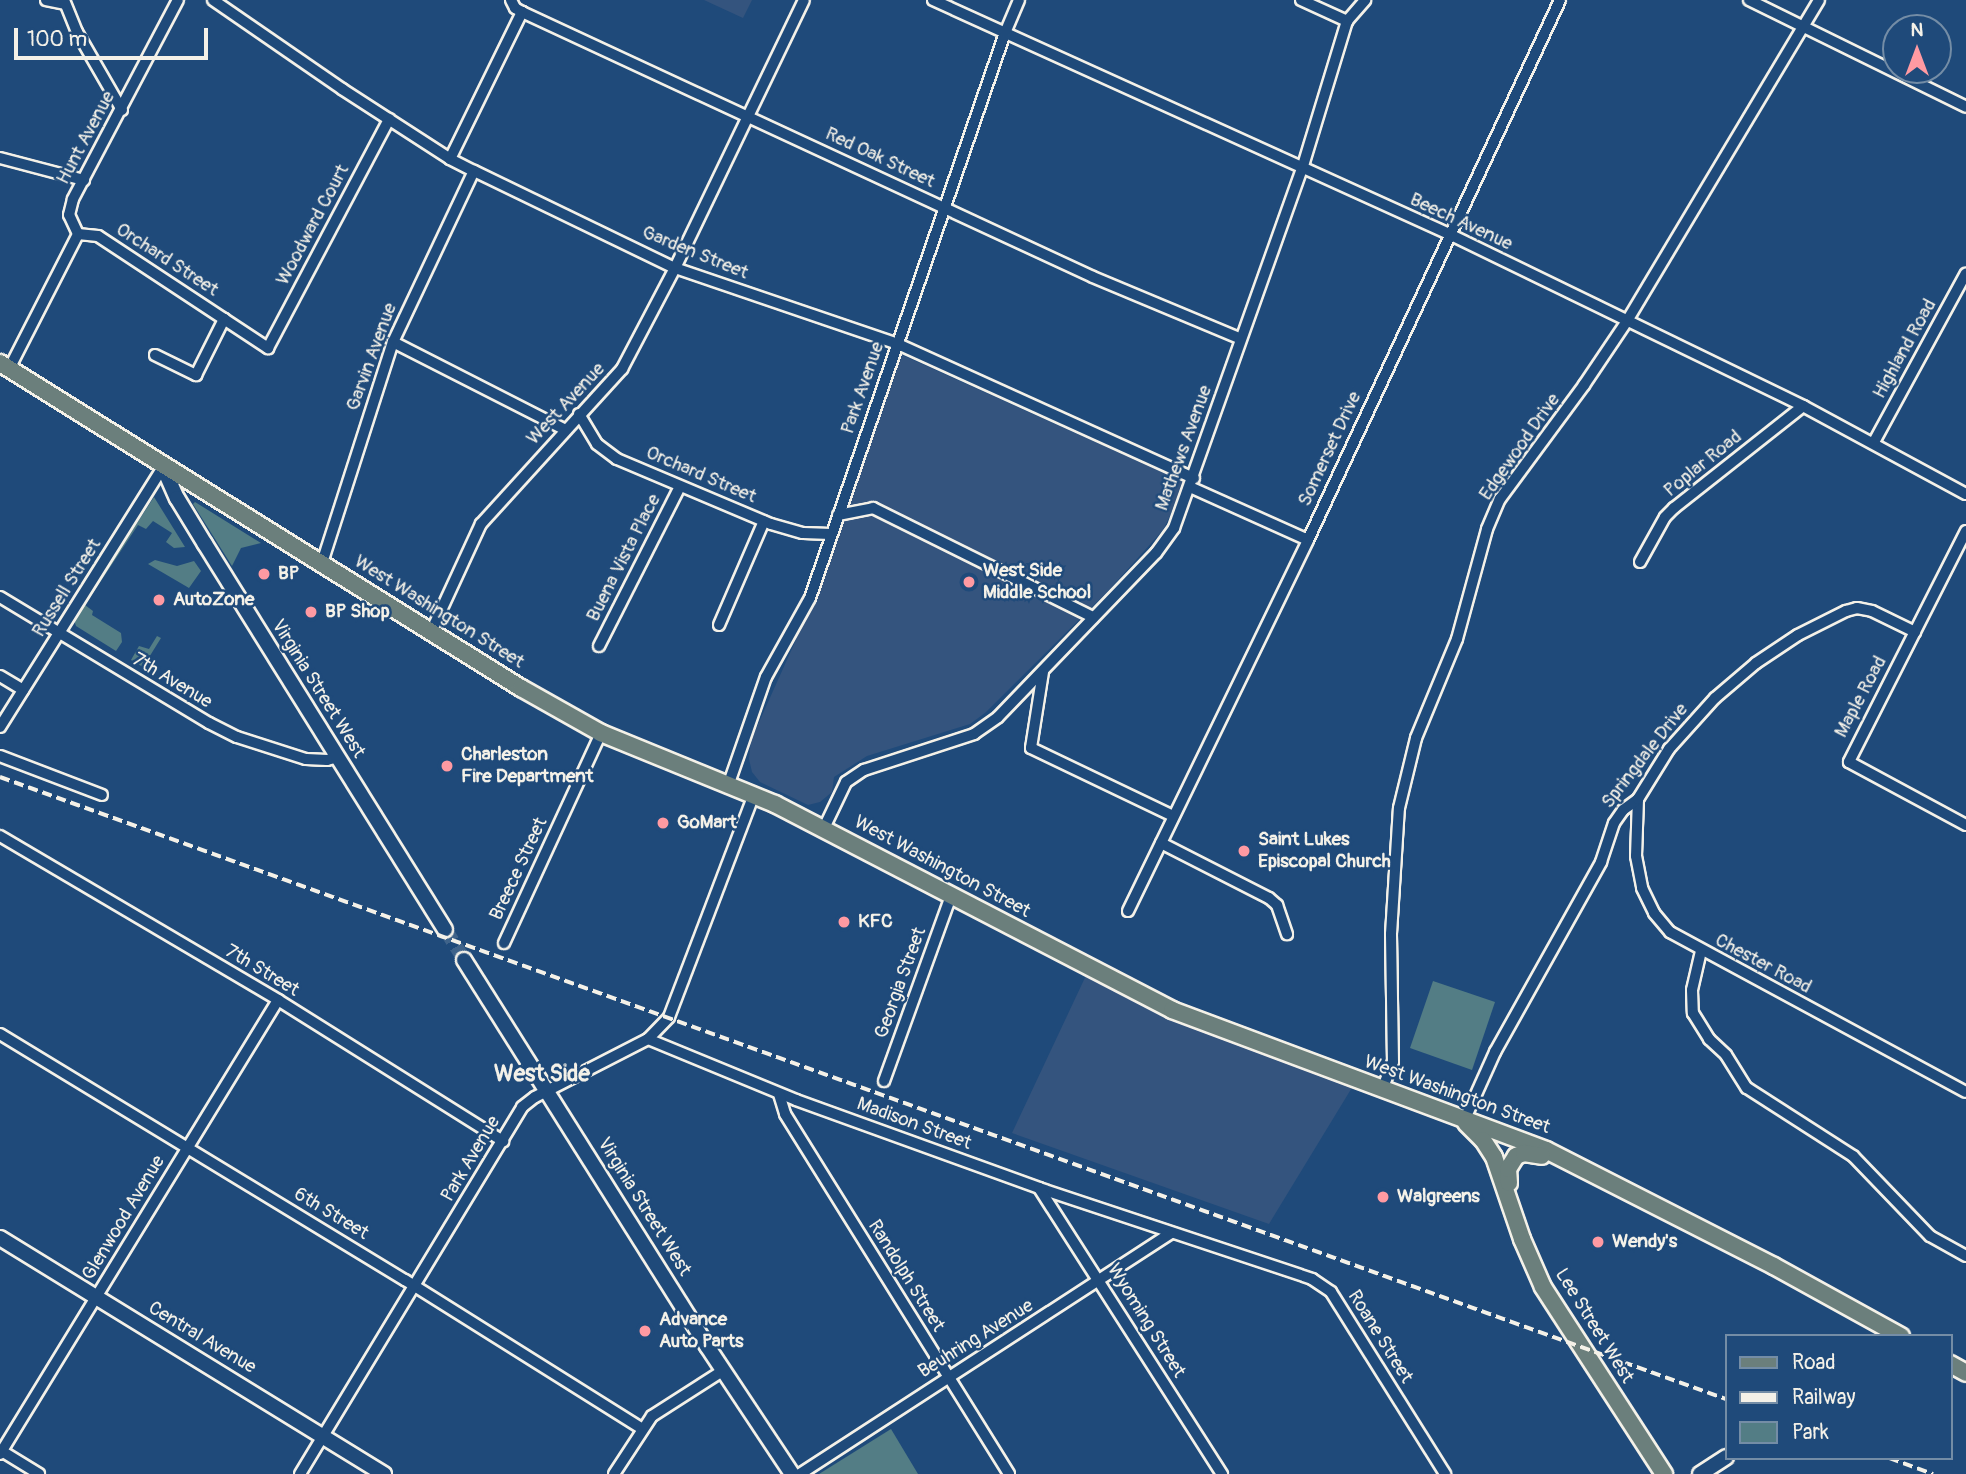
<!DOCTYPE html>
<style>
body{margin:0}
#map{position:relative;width:1966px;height:1474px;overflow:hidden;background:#1f4a7a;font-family:Pangolin,sans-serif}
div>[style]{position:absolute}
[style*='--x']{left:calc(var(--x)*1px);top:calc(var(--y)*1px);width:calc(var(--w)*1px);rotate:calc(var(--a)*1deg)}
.built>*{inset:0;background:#34547e}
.green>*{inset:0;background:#537d85}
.secondary-tunnel>*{height:14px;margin-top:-7px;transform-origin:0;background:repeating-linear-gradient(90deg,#3f638a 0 14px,transparent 0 21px)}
.roads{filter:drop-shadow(2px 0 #f4f1e8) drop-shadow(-2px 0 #f4f1e8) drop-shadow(0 2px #f4f1e8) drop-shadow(0 -2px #f4f1e8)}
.street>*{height:10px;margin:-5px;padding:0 5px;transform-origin:5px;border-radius:5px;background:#1f4a7a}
.secondary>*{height:14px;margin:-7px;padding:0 7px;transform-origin:7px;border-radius:7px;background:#1f4a7a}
.primary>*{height:16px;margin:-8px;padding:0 8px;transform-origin:8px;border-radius:8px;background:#6b7f7c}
.rail>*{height:3.5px;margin-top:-1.75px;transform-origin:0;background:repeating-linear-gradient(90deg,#f4f1e8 0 10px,transparent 0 15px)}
.dots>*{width:19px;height:19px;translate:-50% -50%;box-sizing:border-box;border:4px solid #1f4a7a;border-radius:50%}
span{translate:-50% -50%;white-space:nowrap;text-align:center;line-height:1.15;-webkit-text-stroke:5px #1f4a7a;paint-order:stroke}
.street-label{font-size:19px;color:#f4f1e8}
.poi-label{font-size:19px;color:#f4f1e8;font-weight:700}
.left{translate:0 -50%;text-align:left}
.quarter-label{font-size:23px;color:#f4f1e8;font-weight:700}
.legend{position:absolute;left:1725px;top:1334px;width:228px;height:126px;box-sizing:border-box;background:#1f4a7a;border:2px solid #748da6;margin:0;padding:9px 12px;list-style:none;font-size:21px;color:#f4f1e8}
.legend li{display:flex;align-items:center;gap:14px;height:35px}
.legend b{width:35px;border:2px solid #748da6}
.north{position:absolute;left:1882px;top:14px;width:70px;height:70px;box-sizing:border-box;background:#1f4a7a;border:2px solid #748da6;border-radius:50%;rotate:0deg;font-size:19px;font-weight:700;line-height:28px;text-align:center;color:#f4f1e8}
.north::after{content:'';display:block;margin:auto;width:24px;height:32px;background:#ff9aa2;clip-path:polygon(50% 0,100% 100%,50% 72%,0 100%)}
.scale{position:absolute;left:14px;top:28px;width:194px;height:32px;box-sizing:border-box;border:4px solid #f4f1e8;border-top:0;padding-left:9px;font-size:21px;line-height:24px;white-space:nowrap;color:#f4f1e8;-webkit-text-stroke:5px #1f4a7a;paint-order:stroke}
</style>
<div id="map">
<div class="built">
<div style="clip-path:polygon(704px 0,752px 0,743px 18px)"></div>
<div style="clip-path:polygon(902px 355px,1186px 483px,1163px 530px,1108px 591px,985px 713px,970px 724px,867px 756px,834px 777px,832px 792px,820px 802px,808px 805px,760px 782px,752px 772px,749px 759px,751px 740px,826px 573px)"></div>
<div style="clip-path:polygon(1090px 967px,1356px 1081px,1269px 1224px,1012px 1133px)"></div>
</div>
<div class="green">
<div style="clip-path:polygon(154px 497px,185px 547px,174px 548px,166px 542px,172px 533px,153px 521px,146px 529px,138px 525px,85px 605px,93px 611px,92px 615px,121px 633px,122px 642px,116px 651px,76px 626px,74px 620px)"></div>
<div style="clip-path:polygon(195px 502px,261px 543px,241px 548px,232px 566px,193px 504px)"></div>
<div style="clip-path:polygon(155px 560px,177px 566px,194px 561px,201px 571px,189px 588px,148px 564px)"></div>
<div style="clip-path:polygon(157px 636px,161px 638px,143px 667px,131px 660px,139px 646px,149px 649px)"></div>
<div style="clip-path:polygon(1433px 981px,1495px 1002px,1472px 1070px,1410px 1048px)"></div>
<div style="clip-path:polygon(891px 1429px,918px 1474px,819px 1474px)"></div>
</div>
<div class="secondary-tunnel">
<div style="--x:445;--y:929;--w:36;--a:58"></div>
</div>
<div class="roads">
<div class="street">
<div style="--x:46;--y:0;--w:19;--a:12"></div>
<div style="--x:64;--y:0;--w:35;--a:68"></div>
<div style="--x:77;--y:32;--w:90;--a:60"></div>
<div style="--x:213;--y:0;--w:157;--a:34.6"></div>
<div style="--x:342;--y:89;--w:129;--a:32.9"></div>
<div style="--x:450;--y:159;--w:27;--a:27"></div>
<div style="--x:474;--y:171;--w:223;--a:25.8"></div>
<div style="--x:675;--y:268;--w:236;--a:18.8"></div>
<div style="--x:898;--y:344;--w:325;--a:24.4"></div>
<div style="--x:511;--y:0;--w:9;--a:63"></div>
<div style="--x:515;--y:8;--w:8;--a:30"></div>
<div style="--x:522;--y:12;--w:629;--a:24.9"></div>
<div style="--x:1093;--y:277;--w:160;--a:22.7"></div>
<div style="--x:933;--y:0;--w:567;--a:24.39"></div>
<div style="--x:1449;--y:234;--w:394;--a:25.9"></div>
<div style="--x:1803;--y:406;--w:185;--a:28.4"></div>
<div style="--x:1301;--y:0;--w:51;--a:24.5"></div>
<div style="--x:1749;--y:0;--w:242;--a:26.2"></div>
<div style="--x:0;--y:158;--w:87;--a:14.7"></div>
<div style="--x:450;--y:159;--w:164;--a:-63.9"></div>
<div style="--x:78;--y:234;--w:20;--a:6"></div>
<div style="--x:98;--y:236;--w:204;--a:33.4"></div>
<div style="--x:268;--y:348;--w:259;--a:-62.1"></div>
<div style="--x:393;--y:342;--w:192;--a:27"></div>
<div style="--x:155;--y:355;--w:46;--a:26"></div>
<div style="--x:196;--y:375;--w:63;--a:-63.4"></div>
<div style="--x:9;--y:369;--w:152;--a:-62.9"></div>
<div style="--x:78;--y:234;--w:21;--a:-115"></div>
<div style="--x:69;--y:215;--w:16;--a:-76"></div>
<div style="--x:73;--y:199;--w:225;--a:-62.2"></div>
<div style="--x:579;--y:414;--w:35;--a:59"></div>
<div style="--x:597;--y:444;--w:25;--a:37"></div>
<div style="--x:617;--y:459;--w:167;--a:22.9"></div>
<div style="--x:771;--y:524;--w:33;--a:16"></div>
<div style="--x:803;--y:533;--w:28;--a:2"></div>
<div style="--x:1874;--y:442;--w:192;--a:-61.4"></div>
<div style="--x:1190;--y:487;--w:129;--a:24.2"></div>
<div style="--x:838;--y:515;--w:36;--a:-11"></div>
<div style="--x:873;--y:508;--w:246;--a:26.4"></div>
<div style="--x:1966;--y:531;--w:259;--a:116.9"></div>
<div style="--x:1849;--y:762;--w:133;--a:28.3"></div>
<div style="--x:1640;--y:562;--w:51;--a:-60.9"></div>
<div style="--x:1665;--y:517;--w:13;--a:-45"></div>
<div style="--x:1674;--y:508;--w:164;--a:-38.3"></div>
<div style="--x:322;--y:563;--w:232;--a:-72.2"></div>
<div style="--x:393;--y:342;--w:189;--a:-64.7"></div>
<div style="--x:0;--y:597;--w:244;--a:31.1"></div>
<div style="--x:209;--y:723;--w:31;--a:27"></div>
<div style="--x:237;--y:737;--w:72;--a:17.7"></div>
<div style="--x:306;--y:759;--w:21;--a:3"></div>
<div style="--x:327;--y:760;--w:11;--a:-15"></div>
<div style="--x:719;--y:625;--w:113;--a:-66.6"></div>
<div style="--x:431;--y:632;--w:119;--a:-65.2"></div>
<div style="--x:481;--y:524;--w:210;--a:-47.7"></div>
<div style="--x:622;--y:369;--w:114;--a:-62.3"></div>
<div style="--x:675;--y:268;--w:297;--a:-64.3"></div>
<div style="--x:599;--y:646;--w:179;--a:-63.1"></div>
<div style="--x:1043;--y:672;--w:77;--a:99"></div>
<div style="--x:1031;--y:748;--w:157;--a:25.6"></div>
<div style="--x:0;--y:676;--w:27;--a:31"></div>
<div style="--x:0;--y:727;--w:307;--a:-57.9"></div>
<div style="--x:0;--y:756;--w:109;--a:20.9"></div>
<div style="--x:729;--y:783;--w:112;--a:-70.8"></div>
<div style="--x:766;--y:677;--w:90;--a:-60.9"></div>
<div style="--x:810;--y:598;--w:598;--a:-70.96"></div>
<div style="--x:1005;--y:33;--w:36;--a:-67"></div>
<div style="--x:1638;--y:799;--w:57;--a:92"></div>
<div style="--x:1636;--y:856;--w:33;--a:79"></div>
<div style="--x:1642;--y:888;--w:28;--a:64"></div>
<div style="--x:1654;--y:913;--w:25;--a:50"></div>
<div style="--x:1670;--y:932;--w:336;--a:28.4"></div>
<div style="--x:824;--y:828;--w:51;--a:-64.4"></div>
<div style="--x:846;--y:782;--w:22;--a:-34"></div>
<div style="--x:864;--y:770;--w:116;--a:-18.1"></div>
<div style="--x:974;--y:734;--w:29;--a:-35"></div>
<div style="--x:998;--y:717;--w:228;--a:-46.1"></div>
<div style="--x:1156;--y:553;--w:31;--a:-54"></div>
<div style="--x:1174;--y:528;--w:381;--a:-70.4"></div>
<div style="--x:1302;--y:169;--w:155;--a:-73.1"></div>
<div style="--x:1347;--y:21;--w:28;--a:-49"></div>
<div style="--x:0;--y:836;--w:323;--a:30.5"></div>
<div style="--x:278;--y:1000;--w:266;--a:32.1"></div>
<div style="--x:1161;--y:843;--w:121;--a:27"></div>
<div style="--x:1269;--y:898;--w:11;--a:41"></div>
<div style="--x:1277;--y:905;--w:31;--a:71"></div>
<div style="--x:1128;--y:911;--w:412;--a:-64.1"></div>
<div style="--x:1308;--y:540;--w:596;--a:-64.98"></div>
<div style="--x:504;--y:943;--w:231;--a:-65.2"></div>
<div style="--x:1701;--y:951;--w:40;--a:103"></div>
<div style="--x:1692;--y:990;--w:23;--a:88"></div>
<div style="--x:1693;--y:1013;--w:31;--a:58"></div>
<div style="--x:1709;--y:1039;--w:23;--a:43"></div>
<div style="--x:1726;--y:1055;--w:39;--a:58"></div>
<div style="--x:1747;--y:1088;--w:126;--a:32.7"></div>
<div style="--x:1853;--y:1156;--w:111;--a:46.1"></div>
<div style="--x:1930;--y:1236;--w:41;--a:29.1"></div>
<div style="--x:0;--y:1034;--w:474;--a:31.3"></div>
<div style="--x:405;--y:1280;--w:279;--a:32.1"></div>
<div style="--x:648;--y:1039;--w:160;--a:22.4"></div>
<div style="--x:796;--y:1100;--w:258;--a:19.9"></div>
<div style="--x:1039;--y:1188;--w:288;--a:18.4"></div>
<div style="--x:1312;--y:1279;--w:23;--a:34"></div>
<div style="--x:1331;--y:1292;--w:215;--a:57.9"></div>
<div style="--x:884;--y:1081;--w:197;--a:-70.1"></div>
<div style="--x:1382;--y:1090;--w:30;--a:-69"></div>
<div style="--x:1393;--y:1062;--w:128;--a:-90.9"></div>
<div style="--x:1391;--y:934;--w:126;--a:-86.4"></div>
<div style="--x:1399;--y:808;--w:72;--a:-76.3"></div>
<div style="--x:1416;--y:738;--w:107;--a:-67.5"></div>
<div style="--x:1457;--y:639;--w:114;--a:-74.7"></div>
<div style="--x:1487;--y:529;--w:33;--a:-67"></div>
<div style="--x:1500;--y:499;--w:142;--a:-53.6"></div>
<div style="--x:1584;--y:385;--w:77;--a:-56.1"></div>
<div style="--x:1627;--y:321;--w:374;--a:-59.1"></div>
<div style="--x:779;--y:1094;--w:21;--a:73"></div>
<div style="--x:785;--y:1114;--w:424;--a:58.1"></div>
<div style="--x:1464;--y:1121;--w:76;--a:-65.8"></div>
<div style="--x:1495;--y:1052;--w:218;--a:-60.8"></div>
<div style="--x:1601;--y:862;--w:41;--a:-71.6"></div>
<div style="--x:1614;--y:823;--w:16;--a:-55"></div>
<div style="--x:1623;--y:810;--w:19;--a:-36"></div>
<div style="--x:1638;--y:799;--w:59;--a:-58.2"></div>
<div style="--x:1669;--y:749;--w:69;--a:-48"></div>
<div style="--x:1715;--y:698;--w:54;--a:-40.5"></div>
<div style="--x:1756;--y:663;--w:50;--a:-33.7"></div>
<div style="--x:1798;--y:635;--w:54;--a:-26.6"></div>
<div style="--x:1846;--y:611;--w:11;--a:-15"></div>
<div style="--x:1857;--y:608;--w:15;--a:11"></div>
<div style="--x:1872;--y:611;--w:48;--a:26"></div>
<div style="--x:1039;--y:1188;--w:340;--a:57.4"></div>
<div style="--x:0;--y:1450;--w:46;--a:31.6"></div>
<div style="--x:0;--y:1454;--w:532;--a:-58.52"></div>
<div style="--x:300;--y:1474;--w:429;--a:-58.8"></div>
<div style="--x:522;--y:1107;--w:16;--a:-38"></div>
<div style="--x:535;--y:1097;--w:127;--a:-27.2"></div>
<div style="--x:648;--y:1039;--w:30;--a:-46"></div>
<div style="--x:669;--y:1017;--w:239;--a:-69.1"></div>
<div style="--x:614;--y:1474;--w:69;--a:-56.8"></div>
<div style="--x:652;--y:1416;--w:85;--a:-32.6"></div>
<div style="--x:800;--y:1474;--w:442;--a:-33"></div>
</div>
<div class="secondary">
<div style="--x:163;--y:467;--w:34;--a:66"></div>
<div style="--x:177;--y:498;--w:54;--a:58.7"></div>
<div style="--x:205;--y:544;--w:454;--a:58.1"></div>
<div style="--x:464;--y:960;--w:456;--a:57.8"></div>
<div style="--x:707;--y:1346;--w:154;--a:56.4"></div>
<div style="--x:0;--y:1238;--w:451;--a:31.6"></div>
<div style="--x:1700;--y:1474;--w:31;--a:-33"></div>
</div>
<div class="primary">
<div style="--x:0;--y:363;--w:614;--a:31.96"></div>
<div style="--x:521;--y:688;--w:92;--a:29.4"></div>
<div style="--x:601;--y:733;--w:188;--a:22.2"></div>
<div style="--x:775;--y:804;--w:447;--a:27.4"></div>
<div style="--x:1172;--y:1010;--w:399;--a:20.5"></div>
<div style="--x:1546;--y:1150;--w:256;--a:27"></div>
<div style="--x:1774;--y:1266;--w:145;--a:28.9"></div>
<div style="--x:1466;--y:1123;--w:24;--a:45"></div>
<div style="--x:1483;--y:1140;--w:20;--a:57"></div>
<div style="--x:1494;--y:1157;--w:87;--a:71.1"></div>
<div style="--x:1522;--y:1239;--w:52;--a:66.4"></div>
<div style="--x:1543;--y:1287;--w:223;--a:57.1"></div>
<div style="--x:1509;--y:1183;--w:14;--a:-94"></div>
<div style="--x:1508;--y:1169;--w:15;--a:-58"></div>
<div style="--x:1516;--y:1156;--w:9;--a:-21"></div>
<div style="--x:1524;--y:1153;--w:18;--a:9"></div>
<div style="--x:1950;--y:1364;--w:18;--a:29"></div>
</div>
</div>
<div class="rail">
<div style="--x:0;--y:777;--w:1835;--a:19.82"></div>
<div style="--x:1889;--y:1458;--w:47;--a:20"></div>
</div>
<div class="dots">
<div style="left:264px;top:574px;background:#ff9aa2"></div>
<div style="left:969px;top:582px;background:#ff9aa2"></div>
<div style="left:159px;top:600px;background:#ff9aa2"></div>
<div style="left:311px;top:612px;background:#ff9aa2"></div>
<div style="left:447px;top:766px;background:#ff9aa2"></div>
<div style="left:663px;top:823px;background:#ff9aa2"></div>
<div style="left:1244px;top:851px;background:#ff9aa2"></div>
<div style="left:844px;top:922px;background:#ff9aa2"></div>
<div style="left:1383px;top:1197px;background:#ff9aa2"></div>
<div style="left:1598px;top:1242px;background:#ff9aa2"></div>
<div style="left:645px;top:1331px;background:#ff9aa2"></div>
</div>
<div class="street-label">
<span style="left:86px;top:138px;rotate:-62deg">Hunt Avenue</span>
<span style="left:880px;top:158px;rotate:25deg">Red Oak Street</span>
<span style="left:1461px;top:222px;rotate:25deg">Beech Avenue</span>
<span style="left:313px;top:225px;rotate:-62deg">Woodward Court</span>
<span style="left:695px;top:253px;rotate:22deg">Garden Street</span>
<span style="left:167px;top:260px;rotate:33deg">Orchard Street</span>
<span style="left:1905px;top:349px;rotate:-61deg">Highland Road</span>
<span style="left:372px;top:357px;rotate:-70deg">Garvin Avenue</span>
<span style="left:863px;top:388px;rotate:-71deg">Park Avenue</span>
<span style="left:566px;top:404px;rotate:-47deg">West Avenue</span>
<span style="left:1520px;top:447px;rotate:-55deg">Edgewood Drive</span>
<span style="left:1184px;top:448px;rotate:-70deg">Mathews Avenue</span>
<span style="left:1330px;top:449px;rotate:-65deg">Somerset Drive</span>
<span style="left:1703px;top:464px;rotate:-39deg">Poplar Road</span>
<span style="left:701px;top:475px;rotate:23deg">Orchard Street</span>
<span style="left:624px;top:558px;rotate:-63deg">Buena Vista Place</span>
<span style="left:67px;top:588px;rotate:-58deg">Russell Street</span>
<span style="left:439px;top:612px;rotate:32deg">West Washington Street</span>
<span style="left:172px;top:681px;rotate:31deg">7th Avenue</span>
<span style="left:318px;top:689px;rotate:58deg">Virginia Street West</span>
<span style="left:1861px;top:697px;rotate:-62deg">Maple Road</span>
<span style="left:1645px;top:756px;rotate:-52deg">Springdale Drive</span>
<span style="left:942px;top:867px;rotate:28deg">West Washington Street</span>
<span style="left:519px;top:869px;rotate:-65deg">Breece Street</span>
<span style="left:1763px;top:964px;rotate:28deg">Chester Road</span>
<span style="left:262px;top:971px;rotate:31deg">7th Street</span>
<span style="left:901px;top:983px;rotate:-70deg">Georgia Street</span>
<span style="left:1457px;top:1095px;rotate:20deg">West Washington Street</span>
<span style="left:914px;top:1124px;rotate:20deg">Madison Street</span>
<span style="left:471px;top:1159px;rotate:-59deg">Park Avenue</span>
<span style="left:644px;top:1207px;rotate:58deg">Virginia Street West</span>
<span style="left:331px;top:1214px;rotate:31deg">6th Street</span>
<span style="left:124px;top:1218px;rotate:-59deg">Glenwood Avenue</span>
<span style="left:906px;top:1276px;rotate:58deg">Randolph Street</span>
<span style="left:1146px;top:1321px;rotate:58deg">Wyoming Street</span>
<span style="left:1594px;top:1326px;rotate:58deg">Lee Street West</span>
<span style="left:1380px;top:1337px;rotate:58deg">Roane Street</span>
<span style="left:202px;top:1338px;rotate:31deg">Central Avenue</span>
<span style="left:976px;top:1339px;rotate:-32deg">Beuhring Avenue</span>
</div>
<div class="poi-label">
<span class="left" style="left:983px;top:582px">West Side<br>Middle School</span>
<span class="left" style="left:278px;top:574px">BP</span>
<span class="left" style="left:173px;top:600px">AutoZone</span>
<span class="left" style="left:325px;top:612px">BP Shop</span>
<span class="left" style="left:461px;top:766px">Charleston<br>Fire Department</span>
<span class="left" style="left:677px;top:823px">GoMart</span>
<span class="left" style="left:1258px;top:851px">Saint Lukes<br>Episcopal Church</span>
<span class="left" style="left:858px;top:922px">KFC</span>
<span class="left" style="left:1397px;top:1197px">Walgreens</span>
<span class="left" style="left:1612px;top:1242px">Wendy's</span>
<span class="left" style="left:659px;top:1331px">Advance<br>Auto Parts</span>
</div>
<div class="quarter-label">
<span style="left:542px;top:1074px">West Side</span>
</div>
<ul class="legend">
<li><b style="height:9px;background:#6b7f7c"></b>Road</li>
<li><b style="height:9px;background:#f4f1e8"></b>Railway</li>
<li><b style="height:19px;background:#537d85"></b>Park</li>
</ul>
<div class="north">N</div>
<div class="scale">100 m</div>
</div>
